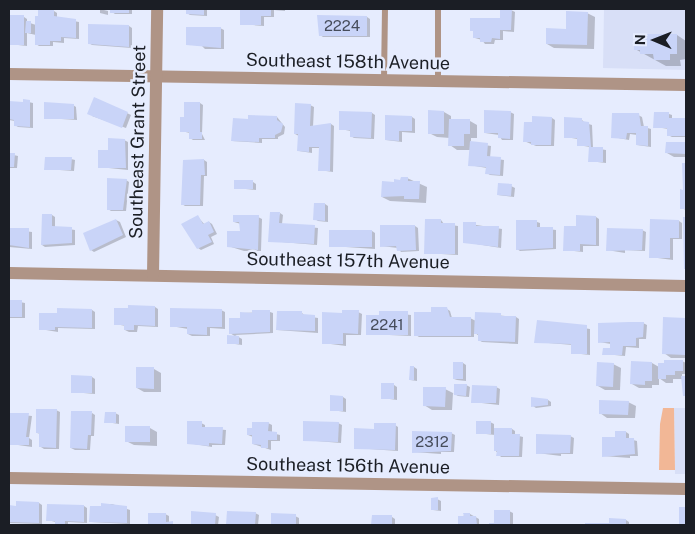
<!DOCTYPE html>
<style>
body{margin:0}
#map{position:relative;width:695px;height:534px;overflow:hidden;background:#e6ecfe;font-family:"Public Sans",sans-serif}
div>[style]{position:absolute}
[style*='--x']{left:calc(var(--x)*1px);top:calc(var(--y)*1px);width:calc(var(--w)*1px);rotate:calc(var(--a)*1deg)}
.built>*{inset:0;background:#d8dff7}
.green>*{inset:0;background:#f2b796}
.shadow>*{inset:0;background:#0003}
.building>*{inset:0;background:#c9d4f8}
.service>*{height:6px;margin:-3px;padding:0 3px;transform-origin:3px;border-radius:3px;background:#af9486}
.minor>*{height:12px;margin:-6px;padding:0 6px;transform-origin:6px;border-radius:6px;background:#af9486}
span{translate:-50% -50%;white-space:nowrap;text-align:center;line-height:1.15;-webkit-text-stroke:5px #e6ecfe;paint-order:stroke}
.number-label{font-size:15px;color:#464c5a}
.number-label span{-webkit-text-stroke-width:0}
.street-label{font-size:18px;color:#1b1e25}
.frame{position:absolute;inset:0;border:10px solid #1b1e25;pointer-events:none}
.north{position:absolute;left:630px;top:15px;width:50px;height:50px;-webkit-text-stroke:4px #e6ecfe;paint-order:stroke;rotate:271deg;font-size:14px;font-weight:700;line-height:20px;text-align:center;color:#1b1e25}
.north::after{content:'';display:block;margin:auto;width:18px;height:22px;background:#1b1e25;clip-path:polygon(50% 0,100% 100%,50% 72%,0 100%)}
</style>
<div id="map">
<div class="built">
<div style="clip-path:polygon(604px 9px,686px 9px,686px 70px,603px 68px)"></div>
<div style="clip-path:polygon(674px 408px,686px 408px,686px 474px,675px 474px)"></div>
</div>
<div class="green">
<div style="clip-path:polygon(663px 408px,674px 408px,675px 470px,659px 470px,660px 424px)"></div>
</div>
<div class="shadow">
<div style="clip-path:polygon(100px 9px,108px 11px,108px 15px,100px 13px)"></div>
<div style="clip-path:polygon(112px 9px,132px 9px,132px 14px,115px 14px,112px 12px)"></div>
<div style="clip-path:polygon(187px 9px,207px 9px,207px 16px,190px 15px,187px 13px)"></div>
<div style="clip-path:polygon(241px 9px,285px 9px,285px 11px,274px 10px,274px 17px,264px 17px,264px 26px,241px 24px)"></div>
<div style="clip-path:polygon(511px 10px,515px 12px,514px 32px,503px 31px,503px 40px,495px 40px,494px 44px,485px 44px,482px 40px,475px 38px,475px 32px,471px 30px,501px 20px)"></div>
<div style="clip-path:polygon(54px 11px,57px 13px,57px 18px,79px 22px,79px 39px,64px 38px,64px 43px,53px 42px,53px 46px,39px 46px,36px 44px,36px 35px,27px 33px,27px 46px,9px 44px,9px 16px,24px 17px,27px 19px,27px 22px,36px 25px)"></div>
<div style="clip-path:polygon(587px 13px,595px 17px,594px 49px,554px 48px,547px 44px)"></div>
<div style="clip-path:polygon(367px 17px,370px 19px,370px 37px,323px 37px,320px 35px)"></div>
<div style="clip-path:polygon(89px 25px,129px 26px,132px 28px,132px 48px,92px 45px,89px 43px)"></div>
<div style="clip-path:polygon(220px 28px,224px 30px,224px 49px,205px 49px,202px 46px,187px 44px)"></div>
<div style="clip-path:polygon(677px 35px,686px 41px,686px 59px,680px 60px,681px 66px,666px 66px,635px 49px)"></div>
<div style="clip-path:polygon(95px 98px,131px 115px,126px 128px,92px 116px)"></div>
<div style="clip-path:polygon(24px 101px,33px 103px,33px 128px,18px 127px,15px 125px,15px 121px,9px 120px,9px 103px,24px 103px)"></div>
<div style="clip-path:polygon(200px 103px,203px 105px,202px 134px,205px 140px,193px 140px,190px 138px,190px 133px,181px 131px,185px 119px)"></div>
<div style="clip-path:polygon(73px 105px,76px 107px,77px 120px,45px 118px)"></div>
<div style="clip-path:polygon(310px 105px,314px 107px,313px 127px,331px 124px,334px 126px,333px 172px,319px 170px,320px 148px,312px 148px,312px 153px,299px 151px,299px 136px,295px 134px)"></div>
<div style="clip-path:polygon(444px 112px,451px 116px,451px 120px,470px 121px,477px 125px,477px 138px,471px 138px,471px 143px,491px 146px,490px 158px,504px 160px,503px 176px,490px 175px,487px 173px,487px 168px,469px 165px,470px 150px,457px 150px,450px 145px,450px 138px,437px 137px,429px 133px)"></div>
<div style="clip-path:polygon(510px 112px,514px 114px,513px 140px,502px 140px,499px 135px,485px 133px)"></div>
<div style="clip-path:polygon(372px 113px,375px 115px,374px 139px,354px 138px,351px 136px,351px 131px,340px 129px)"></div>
<div style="clip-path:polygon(669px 114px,672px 115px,672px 119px,686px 119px,686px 137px,672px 137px,668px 135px,669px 129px,655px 127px)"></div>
<div style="clip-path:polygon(638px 115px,642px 117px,644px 127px,651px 129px,651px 147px,637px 145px,637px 135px,630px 134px,629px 140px,613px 137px)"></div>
<div style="clip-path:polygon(277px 117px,285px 127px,284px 134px,278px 137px,278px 139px,262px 139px,262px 143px,232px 141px,250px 120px)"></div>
<div style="clip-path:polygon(412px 117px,415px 119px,415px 133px,402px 132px,402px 142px,386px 140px)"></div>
<div style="clip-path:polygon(552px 118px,555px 120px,554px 146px,536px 146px,524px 141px,533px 123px)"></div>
<div style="clip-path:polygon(581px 119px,585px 123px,592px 125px,593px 148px,606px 150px,606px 163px,589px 161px,590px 147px,578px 145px,578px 139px,565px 137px)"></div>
<div style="clip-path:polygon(124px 140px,128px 142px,128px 170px,99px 167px,109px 151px)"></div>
<div style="clip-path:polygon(667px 143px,686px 143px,686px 157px,674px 157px,667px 153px)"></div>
<div style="clip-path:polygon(9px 154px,18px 156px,17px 168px,9px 168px)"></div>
<div style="clip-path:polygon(71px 159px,75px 160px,74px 171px,45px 169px)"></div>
<div style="clip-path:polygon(204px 160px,207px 162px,207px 176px,204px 176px,203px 206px,185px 206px,182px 204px)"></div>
<div style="clip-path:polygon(684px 164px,686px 164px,686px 210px,681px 208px,684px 191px)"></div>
<div style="clip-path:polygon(407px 178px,427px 187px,426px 203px,390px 201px,382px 197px,395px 183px)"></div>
<div style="clip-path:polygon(126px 180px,129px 182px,126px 211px,111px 211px,108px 209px)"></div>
<div style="clip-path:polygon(253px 182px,256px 184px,256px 190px,235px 188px)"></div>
<div style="clip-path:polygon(511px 186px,515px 188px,514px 197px,498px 195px)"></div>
<div style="clip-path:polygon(325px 204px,328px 206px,328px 222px,318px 221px,315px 219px)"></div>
<div style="clip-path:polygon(280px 213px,283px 215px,282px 224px,318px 228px,317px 245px,270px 241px)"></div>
<div style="clip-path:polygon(52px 215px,55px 217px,55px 227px,75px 230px,75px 245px,45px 247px,42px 245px)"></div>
<div style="clip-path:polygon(198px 217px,205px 225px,209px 222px,212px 224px,217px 234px,211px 237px,214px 244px,201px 250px,198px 248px)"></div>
<div style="clip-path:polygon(258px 217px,262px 219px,261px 251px,244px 251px,228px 246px,241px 233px,241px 224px,234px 222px)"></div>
<div style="clip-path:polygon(596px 217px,599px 219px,599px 246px,583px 246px,583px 252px,565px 250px,577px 227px)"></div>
<div style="clip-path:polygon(684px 218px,686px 218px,686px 269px)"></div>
<div style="clip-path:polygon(116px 220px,120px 222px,126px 237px,94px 252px,91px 250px)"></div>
<div style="clip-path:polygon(441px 220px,444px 224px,458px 226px,458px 255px,425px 253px)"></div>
<div style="clip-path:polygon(679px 221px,682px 223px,682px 239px,673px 239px,673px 260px,650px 257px)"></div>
<div style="clip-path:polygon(537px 222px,540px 223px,540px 228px,556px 230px,556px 249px,520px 251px,517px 249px)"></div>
<div style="clip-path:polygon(464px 223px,502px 229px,501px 248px,464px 242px)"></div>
<div style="clip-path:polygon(415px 226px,418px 228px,419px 251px,401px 252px,398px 248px,381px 246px)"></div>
<div style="clip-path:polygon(9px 229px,32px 232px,32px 249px,9px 247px)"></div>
<div style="clip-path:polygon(642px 230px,646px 232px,645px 251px,625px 250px,625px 253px,607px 250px)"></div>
<div style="clip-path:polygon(372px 231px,375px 233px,375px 249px,331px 246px)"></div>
<div style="clip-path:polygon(9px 300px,25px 303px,25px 318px,9px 318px)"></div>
<div style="clip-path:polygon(155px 307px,158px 309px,158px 327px,138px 326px,137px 332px,129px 332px,125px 330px,126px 326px,115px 324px)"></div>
<div style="clip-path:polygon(447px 309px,450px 311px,452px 318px,470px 318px,476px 321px,476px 313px,516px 317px,519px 319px,518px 344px,482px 342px,479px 340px,479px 336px,474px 332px,474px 337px,419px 337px,416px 335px,432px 314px)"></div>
<div style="clip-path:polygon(92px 310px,95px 312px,95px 329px,58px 328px,58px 332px,40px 329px,58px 315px)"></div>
<div style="clip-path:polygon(221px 310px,225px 312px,225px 329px,210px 328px,210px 336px,192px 336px,188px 334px,188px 329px,171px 326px)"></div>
<div style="clip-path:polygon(270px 312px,273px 313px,273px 333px,235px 335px,242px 339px,242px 345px,228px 343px,236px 337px,230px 333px,241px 320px,241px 313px)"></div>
<div style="clip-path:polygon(301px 312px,305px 316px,318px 318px,318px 333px,277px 330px)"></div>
<div style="clip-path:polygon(358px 312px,362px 314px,361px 335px,346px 335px,346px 346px,323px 343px,324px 314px)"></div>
<div style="clip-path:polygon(380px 312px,411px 315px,411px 336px,367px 334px,380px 316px)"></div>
<div style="clip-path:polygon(686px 319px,686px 358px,671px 358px,664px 353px)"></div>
<div style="clip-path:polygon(538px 321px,590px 329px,590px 355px,572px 353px,573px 345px,536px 342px)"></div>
<div style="clip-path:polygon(643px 323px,647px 325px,646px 339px,639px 339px,639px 348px,626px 347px,625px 356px,604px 354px,612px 349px,611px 344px,599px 342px)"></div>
<div style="clip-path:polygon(682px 361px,686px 363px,686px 374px,682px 374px,682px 378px,686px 377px,686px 397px,684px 395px,683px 379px,673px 379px,673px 383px,666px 383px,659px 378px,659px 385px,652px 385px,652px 388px,639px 388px,632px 384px,652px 363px,659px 367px)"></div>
<div style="clip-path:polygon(463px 363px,466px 365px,466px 381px,457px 380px,454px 379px)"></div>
<div style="clip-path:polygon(613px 364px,621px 368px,620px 390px,605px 390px,598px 386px)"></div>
<div style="clip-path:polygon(414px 367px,417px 369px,417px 381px,410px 380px)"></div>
<div style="clip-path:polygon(154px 369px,161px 373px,161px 392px,144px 392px,137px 388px)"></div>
<div style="clip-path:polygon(92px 377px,95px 379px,95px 394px,72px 392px)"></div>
<div style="clip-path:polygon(394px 385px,397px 387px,397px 400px,382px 398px)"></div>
<div style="clip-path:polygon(466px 385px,470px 387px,469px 397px,458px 396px,453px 393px,452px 410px,432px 410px,424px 405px,445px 389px,455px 394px)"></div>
<div style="clip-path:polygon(496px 387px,500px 389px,499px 405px,473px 402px)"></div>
<div style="clip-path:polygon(343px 397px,346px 399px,346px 412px,331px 410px)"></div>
<div style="clip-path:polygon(548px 400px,551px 402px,551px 406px,536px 408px,533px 406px)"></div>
<div style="clip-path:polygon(628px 402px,636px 406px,635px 418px,607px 418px,600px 413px)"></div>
<div style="clip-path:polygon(56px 410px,60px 412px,59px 449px,44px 449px,41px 447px,41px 434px,37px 433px)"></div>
<div style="clip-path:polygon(92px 413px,95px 415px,94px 436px,91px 436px,90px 450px,75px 450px,71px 448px)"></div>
<div style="clip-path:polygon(115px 413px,119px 415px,119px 424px,106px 422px)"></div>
<div style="clip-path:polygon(11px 414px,32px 416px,29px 438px,32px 440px,32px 447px,11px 444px,9px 420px,11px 420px)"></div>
<div style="clip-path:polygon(490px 422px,494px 424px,494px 429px,512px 429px,515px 431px,515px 435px,523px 437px,522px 457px,501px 457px,495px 450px,495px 435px,477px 433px)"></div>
<div style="clip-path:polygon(201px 423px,205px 425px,205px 428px,226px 430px,225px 445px,212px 445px,212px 447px,188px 443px)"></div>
<div style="clip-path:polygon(268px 423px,272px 425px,272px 433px,280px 435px,280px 441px,271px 441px,271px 450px,253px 444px,253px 437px,248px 435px)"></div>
<div style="clip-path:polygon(338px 423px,342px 425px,341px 443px,304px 440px)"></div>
<div style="clip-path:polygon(395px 425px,398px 427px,398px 451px,355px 448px,375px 430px)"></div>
<div style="clip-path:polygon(150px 428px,157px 432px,157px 446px,134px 445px,126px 441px)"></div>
<div style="clip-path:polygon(616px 432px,626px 432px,629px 434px,629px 439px,637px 441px,638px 456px,630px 456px,630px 458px,603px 456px,616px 438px)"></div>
<div style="clip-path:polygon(451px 433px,455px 435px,454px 452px,441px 452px,441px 454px,413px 452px)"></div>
<div style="clip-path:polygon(570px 436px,574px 438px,573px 454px,561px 454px,561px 456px,537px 453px)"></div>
<div style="clip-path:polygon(437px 499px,441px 501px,441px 511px,433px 510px)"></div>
<div style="clip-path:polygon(39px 503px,42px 505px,42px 524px,9px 523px,9px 507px)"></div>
<div style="clip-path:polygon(103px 504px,112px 504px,130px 510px,130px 524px,91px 522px,103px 508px)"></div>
<div style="clip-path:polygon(48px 505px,84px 506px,87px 508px,87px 523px,68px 522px,68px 525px,57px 525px,56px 522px,47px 520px)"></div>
<div style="clip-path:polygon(509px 511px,513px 513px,513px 525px,491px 525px)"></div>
<div style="clip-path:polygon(228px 512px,255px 513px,259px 515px,258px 525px,228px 525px)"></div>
<div style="clip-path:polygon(192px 513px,215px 515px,219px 517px,218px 525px,192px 525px)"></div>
<div style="clip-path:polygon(165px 514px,169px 516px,169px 523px,176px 525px,149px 525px,149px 515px)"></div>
<div style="clip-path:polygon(273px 514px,295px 516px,299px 518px,299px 525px,272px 525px)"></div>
<div style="clip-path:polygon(470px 514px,479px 519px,479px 525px,459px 525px,459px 517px)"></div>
<div style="clip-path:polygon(372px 517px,392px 517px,395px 519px,395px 525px,372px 525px)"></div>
<div style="clip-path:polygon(626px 520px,629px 522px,629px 525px,586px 525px,610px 524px)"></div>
</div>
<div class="building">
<div style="clip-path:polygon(110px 9px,129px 9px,129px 13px,110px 13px)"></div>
<div style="clip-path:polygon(186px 9px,204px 9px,204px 15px,186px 14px)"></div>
<div style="clip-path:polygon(240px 9px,271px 9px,271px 16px,261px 16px,261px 25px,240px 25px)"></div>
<div style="clip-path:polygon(500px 9px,512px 9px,511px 30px,500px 30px,500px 39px,492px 38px,491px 42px,480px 42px,480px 38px,473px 38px,473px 31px,470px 31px,470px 18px,500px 18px)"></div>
<div style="clip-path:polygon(38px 10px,54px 10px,54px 16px,76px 19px,76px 38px,61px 37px,61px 41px,50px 41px,50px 45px,35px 45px,35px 16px,38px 16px)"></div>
<div style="clip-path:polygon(566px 11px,588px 12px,587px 45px,546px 44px,546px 28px,566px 29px)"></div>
<div style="clip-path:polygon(9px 15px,24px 15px,24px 45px,9px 45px)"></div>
<div style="clip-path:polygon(317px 15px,367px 16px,367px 36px,319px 36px)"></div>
<div style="clip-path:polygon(26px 21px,31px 21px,31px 33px,25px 33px)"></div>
<div style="clip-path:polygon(88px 24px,129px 25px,129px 47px,88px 44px)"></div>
<div style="clip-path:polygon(186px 27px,221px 27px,221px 48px,186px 45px)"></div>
<div style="clip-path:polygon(641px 34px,677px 34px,677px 54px,670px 54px,670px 60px,654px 60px,653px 54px,640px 54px,640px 50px,634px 50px,634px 36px,641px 36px)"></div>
<div style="clip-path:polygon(94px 97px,128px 112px,122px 128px,87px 114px)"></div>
<div style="clip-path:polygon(23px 99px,30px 100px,30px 127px,14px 126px,14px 120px,9px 119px,9px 101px,23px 102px)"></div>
<div style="clip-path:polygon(44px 102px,74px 104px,74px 119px,44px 119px)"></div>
<div style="clip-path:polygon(184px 102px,200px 102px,200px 132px,202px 132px,202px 139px,189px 139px,189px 132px,180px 132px,180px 117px,184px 117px)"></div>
<div style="clip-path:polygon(295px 103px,311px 104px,310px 126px,331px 123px,330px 171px,318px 171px,319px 147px,309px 147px,309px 152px,297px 151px,298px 134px,294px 134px)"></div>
<div style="clip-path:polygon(428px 110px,444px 111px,444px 134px,428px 134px)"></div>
<div style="clip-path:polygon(484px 110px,511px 111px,510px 139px,498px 138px,498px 133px,484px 133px)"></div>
<div style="clip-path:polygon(339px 111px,372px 112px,371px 138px,350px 137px,350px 130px,339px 130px)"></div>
<div style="clip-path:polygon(654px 112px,669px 112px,669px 118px,686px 118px,686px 136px,667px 136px,667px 128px,653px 128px)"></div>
<div style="clip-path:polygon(612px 113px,639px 113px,641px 126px,648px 126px,648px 146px,636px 145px,636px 133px,627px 133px,626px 139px,611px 138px)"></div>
<div style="clip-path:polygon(248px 115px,277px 116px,277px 120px,283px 124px,281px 132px,275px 135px,275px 138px,259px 138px,259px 142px,231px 141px,233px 118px,248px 119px)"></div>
<div style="clip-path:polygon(385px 115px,412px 116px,412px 131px,399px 131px,399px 141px,385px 140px)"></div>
<div style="clip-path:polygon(532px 116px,552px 117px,551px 145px,531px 145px,531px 142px,523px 142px,524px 122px,532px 122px)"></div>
<div style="clip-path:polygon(564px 117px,582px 118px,582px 121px,589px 122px,591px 147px,603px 147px,603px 162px,588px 162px,589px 146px,577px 146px,577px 138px,564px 138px)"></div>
<div style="clip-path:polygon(449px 119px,470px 119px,470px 134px,464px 134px,464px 146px,448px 146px)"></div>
<div style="clip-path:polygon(108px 138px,125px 139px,126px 168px,98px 168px,98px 150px,108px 150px)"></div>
<div style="clip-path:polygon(470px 141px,488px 143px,487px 156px,501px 157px,500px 175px,485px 174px,486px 167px,468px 166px)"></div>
<div style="clip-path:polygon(666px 142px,686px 142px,686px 154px,665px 153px)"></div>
<div style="clip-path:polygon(9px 153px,15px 153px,14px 167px,9px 167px)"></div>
<div style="clip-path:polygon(45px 157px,72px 157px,71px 170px,44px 170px)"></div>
<div style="clip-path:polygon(204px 159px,205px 175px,201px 175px,200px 205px,181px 205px,183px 160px)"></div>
<div style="clip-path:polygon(682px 163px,686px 163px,686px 209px,680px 209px,680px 189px,683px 190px)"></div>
<div style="clip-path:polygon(401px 177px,408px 177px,408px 181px,420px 181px,419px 199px,404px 199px,404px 196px,381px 197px,382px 181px,394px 182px,394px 179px,400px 180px)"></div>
<div style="clip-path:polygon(107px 178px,127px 179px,123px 210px,107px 210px)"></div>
<div style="clip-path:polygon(234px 180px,253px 180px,253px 189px,234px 189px)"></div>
<div style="clip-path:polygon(498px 183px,512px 184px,511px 196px,497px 195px)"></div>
<div style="clip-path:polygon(314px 203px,325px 203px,325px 221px,313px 220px)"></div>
<div style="clip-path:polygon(270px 212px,280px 212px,279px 223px,315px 225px,314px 244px,268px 242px)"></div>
<div style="clip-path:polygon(42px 214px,52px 214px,52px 226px,72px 227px,72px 243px,41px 245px)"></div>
<div style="clip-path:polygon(198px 215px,203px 224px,209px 221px,214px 232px,208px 235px,212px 242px,197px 249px,181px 224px)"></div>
<div style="clip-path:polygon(233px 215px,259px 215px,258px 250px,227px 247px,227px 231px,240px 231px,239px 222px,233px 222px)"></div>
<div style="clip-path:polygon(576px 215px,596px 216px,596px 245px,580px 244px,580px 251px,563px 251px,564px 226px,576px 226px)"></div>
<div style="clip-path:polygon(683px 217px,686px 217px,686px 269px,684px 269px)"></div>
<div style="clip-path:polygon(116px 219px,123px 235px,90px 251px,83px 233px)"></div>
<div style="clip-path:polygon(425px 219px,441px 219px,441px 223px,455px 223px,455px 254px,424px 254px)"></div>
<div style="clip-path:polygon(650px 219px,679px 220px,679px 238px,670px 238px,670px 258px,649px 258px)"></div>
<div style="clip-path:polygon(516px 220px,537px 220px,537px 227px,553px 227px,553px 248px,516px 250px)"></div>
<div style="clip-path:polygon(463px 222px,476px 222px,476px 226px,499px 226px,498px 247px,463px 243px)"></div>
<div style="clip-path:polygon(380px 225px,415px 225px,416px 250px,397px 251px,396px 246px,380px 247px)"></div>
<div style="clip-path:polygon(9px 228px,29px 228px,29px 248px,9px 245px)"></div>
<div style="clip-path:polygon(607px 228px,643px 229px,642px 250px,606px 251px)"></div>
<div style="clip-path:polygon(329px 230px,372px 230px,372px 247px,329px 247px)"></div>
<div style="clip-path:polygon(9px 300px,22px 300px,22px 317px,9px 317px)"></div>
<div style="clip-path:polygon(128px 305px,155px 306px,155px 326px,134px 325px,134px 330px,124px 330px,124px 325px,114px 325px,114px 308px,128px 308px)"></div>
<div style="clip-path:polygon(431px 307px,447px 307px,450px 317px,471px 317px,471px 336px,414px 336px,414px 312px,431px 312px)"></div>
<div style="clip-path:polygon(57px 308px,92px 309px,92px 328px,55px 327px,55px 330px,39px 330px,39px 313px,57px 313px)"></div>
<div style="clip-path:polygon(170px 308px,222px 309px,222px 327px,207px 327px,207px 335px,187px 334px,187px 327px,170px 327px)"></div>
<div style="clip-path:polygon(252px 310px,270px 310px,270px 332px,229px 334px,229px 318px,240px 318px,240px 312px,252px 313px)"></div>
<div style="clip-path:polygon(342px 310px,359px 310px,358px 334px,343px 333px,343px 344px,322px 344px,322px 312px,342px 313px)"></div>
<div style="clip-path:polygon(277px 311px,302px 311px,302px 314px,315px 315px,315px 331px,276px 330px)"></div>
<div style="clip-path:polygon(379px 311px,408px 311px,408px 335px,366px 335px,366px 315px,379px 315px)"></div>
<div style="clip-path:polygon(475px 312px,501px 313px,501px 316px,516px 316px,515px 342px,478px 341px,478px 334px,474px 334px)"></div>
<div style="clip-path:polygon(663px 317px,686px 318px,685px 355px,662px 354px)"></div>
<div style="clip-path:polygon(537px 320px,587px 325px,587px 354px,571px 354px,571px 344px,534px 343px)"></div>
<div style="clip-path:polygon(629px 322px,644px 322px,643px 337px,636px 338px,636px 346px,623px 346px,622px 355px,602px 355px,603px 348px,610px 348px,610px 342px,598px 343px,598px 323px)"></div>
<div style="clip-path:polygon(227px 335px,239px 336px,239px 344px,227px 344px)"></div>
<div style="clip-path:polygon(664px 360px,683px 360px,683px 371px,675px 371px,675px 375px,666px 375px,666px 379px,658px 379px,658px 363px,664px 363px)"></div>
<div style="clip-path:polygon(631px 361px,652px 362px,652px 381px,645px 381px,645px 385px,630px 384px)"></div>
<div style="clip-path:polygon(453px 362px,463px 362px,463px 379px,453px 379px)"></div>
<div style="clip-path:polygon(597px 362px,614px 363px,613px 387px,596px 386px)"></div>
<div style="clip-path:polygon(410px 366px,414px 366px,414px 380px,409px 380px)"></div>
<div style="clip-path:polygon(136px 367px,154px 367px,154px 389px,136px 388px)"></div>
<div style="clip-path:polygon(71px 375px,92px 376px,92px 393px,71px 393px)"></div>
<div style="clip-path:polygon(681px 376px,686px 376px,686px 396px,683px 396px)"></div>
<div style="clip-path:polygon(381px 383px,394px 383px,394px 399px,381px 399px)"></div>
<div style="clip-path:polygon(454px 384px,467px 384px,466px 396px,454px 395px)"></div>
<div style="clip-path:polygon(472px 385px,497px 386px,496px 403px,471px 403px)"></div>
<div style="clip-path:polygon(423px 387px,446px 387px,445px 407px,423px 406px)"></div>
<div style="clip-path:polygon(330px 395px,343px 396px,343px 411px,330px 411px)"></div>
<div style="clip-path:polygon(531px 397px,548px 399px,548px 405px,531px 407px)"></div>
<div style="clip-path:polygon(599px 400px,629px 401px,628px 415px,599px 414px)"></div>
<div style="clip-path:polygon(36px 409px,57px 409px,56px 448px,39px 447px,39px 433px,36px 433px)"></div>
<div style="clip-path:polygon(71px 411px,92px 411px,91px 435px,88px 435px,87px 449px,70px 448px)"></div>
<div style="clip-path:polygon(105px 412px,116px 412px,116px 423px,104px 423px)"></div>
<div style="clip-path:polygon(10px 413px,29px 413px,26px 437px,29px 437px,29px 445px,9px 445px)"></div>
<div style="clip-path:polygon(187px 421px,202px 421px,202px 427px,223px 427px,222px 444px,209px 443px,209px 446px,187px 444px)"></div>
<div style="clip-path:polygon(303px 421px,339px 422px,338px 442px,303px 441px)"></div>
<div style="clip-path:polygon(476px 421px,491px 421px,491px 434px,476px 434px)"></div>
<div style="clip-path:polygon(252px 422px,269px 422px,268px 431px,277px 432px,277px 440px,268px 440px,268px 448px,261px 448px,261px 445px,252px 444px,252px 435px,247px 435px,247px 428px,252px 428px)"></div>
<div style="clip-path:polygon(374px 423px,396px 423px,395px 450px,354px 449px,354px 428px,374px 429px)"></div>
<div style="clip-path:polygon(125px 426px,150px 426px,150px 442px,125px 442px)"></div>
<div style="clip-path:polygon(494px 428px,512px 428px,512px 434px,520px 434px,519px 456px,496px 456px,497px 451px,494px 451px)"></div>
<div style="clip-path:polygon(412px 431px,452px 432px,451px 451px,412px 453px)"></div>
<div style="clip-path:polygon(615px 431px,626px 431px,626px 438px,634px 438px,635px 454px,602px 457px,602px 437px,615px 437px)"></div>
<div style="clip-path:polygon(536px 434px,571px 435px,570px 453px,536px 454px)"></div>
<div style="clip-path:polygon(438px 497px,438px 510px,431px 510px,431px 498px)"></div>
<div style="clip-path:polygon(16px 501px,39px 502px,39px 523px,9px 522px,9px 505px,16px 506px)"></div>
<div style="clip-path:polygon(101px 503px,127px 506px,127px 523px,89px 522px,90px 506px,101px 506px)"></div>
<div style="clip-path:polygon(47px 504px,84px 505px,84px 522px,65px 521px,65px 525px,55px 525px,55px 521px,46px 521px)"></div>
<div style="clip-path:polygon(679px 507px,686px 507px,686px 525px,679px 525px)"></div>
<div style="clip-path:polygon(494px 510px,510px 510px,510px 525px,489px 525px,489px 523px,494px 523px)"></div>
<div style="clip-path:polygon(191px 511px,216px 513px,215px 525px,191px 525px)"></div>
<div style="clip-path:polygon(227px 511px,256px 512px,255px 525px,226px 525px)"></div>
<div style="clip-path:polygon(148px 513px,166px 513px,166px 522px,173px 521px,173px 525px,148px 525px)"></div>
<div style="clip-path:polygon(271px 513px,296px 514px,296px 525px,271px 525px)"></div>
<div style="clip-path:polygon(463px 513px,470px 513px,470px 516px,476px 516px,477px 525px,458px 525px,458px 516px,464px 516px)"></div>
<div style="clip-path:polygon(372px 515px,392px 515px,392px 525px,371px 525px)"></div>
<div style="clip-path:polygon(609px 518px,626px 519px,626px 525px,585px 525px,585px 523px,609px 523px)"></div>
</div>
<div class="service">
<div style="--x:384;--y:80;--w:71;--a:-89.2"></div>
<div style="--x:438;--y:81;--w:72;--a:-90"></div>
</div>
<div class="minor">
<div style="--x:9;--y:74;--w:677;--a:0.93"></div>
<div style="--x:9;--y:273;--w:677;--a:1.1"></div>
<div style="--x:153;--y:275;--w:266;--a:-89.1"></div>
<div style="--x:9;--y:478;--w:677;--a:0.93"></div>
</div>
<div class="number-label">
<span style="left:342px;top:26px">2224</span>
<span style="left:387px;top:325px">2241</span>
<span style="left:432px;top:442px">2312</span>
</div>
<div class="street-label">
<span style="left:348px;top:62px;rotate:1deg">Southeast 158th Avenue</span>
<span style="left:138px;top:142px;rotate:-89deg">Southeast Grant Street</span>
<span style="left:348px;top:261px;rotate:1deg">Southeast 157th Avenue</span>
<span style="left:348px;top:466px;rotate:1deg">Southeast 156th Avenue</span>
</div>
<div class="frame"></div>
<div class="north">N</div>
</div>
